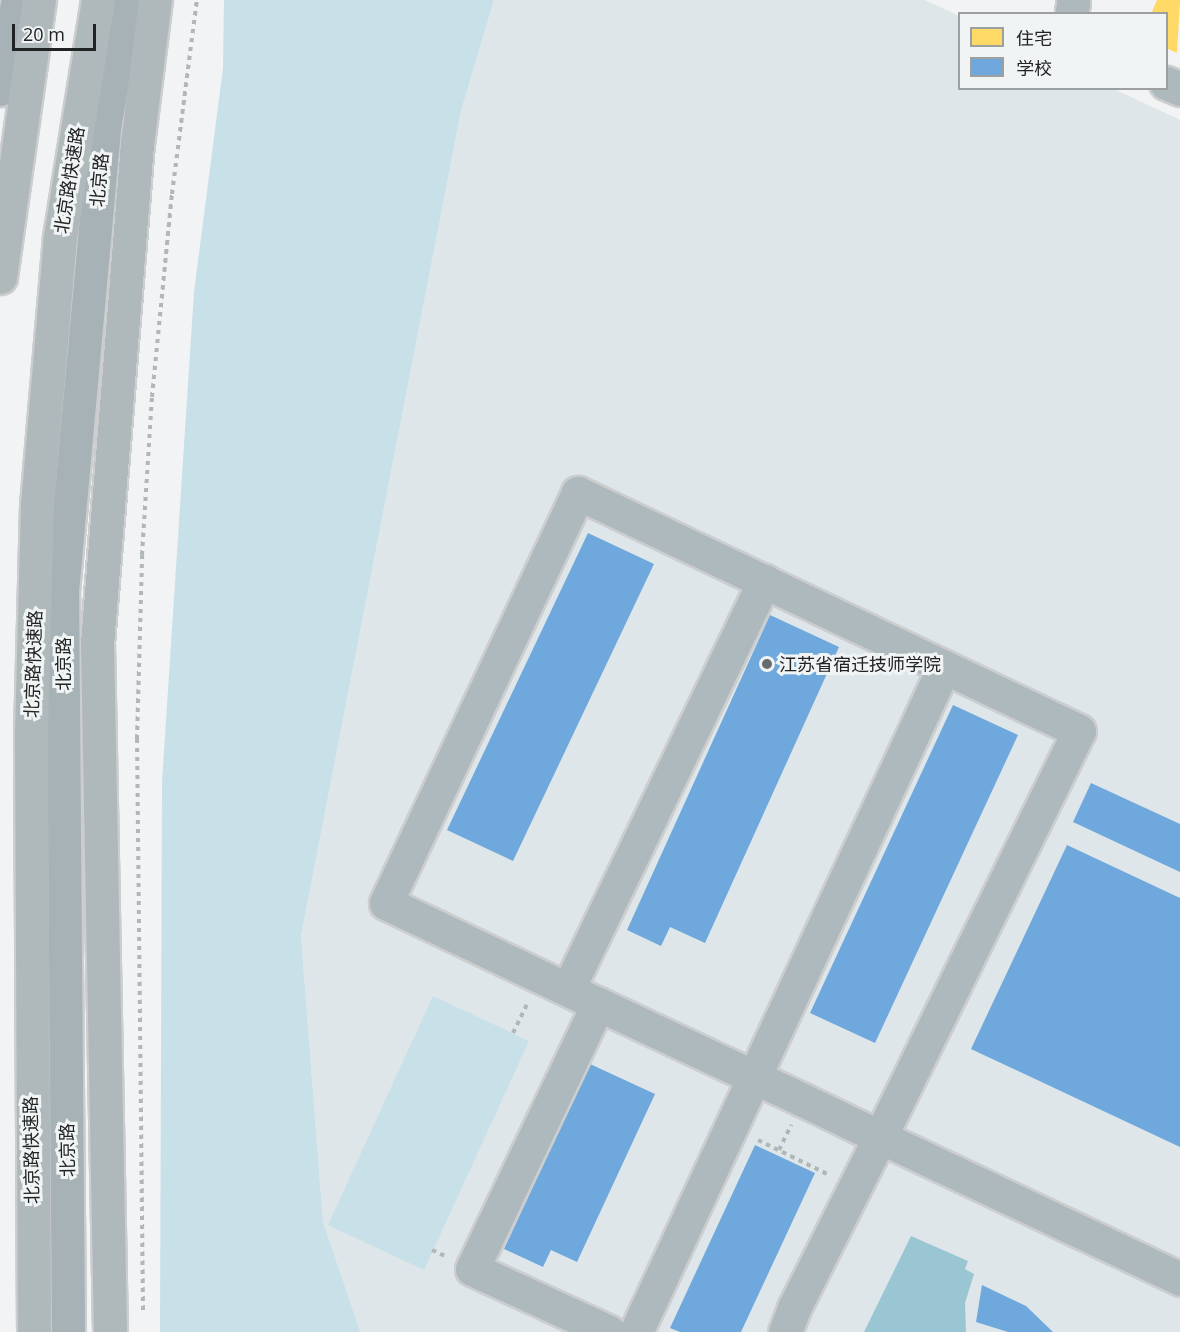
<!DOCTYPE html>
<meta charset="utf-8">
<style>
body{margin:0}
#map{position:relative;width:1180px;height:1332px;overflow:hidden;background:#f1f3f4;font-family:"Open Sans","Noto Sans SC",sans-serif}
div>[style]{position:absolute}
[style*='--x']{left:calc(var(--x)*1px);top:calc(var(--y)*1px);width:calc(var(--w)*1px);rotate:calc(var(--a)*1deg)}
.built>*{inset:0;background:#dee6e9}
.green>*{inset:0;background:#c8e0e8}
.water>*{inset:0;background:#9ac6d4}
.homes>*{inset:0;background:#ffd966}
.schools>*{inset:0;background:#6fa8dc}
.path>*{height:4px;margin-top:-2px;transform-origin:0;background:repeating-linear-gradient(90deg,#afb7b8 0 4.5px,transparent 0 9px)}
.roads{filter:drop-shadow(2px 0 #cccdce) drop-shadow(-2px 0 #cccdce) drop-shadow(0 2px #cccdce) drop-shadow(0 -2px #cccdce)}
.minor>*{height:33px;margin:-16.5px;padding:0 16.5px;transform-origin:16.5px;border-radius:16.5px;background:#aeb9bd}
.major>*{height:33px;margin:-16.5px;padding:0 16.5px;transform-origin:16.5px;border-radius:16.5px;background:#a6b2b5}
.highway>*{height:33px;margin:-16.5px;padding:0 16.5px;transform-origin:16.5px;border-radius:16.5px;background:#afb8ba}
.dots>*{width:16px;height:16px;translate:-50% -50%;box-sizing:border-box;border:3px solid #f0f4f5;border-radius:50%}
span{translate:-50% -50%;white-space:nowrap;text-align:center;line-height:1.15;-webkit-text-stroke:6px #f0f4f5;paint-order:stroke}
.street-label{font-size:18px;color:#212223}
.poi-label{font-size:18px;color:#212223}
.left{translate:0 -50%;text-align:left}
.legend{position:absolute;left:958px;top:12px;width:210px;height:78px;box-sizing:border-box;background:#f0f4f5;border:2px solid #9da0a1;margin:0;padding:8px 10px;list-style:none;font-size:18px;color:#212223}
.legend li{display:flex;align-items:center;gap:12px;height:30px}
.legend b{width:30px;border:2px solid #9da0a1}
.scale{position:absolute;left:12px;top:24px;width:84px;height:27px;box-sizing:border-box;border:3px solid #212223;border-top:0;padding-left:8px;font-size:18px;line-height:21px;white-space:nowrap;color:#212223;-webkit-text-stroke:4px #f0f4f5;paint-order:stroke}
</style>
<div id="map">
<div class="built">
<div style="clip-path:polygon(494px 0,925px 0,959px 16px,960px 88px,1114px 89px,1180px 120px,1180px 1332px,359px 1332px,323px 1222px,301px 936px,461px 111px)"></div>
</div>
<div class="green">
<div style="clip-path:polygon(224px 0,494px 0,461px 111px,301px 936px,323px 1222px,360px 1332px,160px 1332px,162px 782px,194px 292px,223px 68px)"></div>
<div style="clip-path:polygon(433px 996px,529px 1041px,424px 1270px,328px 1225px)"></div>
</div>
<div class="water">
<div style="clip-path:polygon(911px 1236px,968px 1261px,965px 1269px,974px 1274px,965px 1303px,966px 1332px,864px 1332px)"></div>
</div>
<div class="homes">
<div style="clip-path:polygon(1157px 0,1180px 0,1177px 53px,1166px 48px,1166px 14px,1151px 14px)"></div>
</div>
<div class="schools">
<div style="clip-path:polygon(588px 533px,654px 564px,513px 861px,447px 830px)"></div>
<div style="clip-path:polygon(770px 615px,839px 647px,705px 943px,670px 927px,661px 946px,627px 930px)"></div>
<div style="clip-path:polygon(953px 705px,1018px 735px,875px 1043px,810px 1013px)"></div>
<div style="clip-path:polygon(1091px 783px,1180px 824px,1180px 872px,1073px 822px)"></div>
<div style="clip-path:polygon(1067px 845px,1180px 898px,1180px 1147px,971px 1049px)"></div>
<div style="clip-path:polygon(590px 1064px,655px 1094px,577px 1262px,551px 1250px,543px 1267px,504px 1249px)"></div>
<div style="clip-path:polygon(755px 1145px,815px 1173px,741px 1332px,680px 1332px,670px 1328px)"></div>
<div style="clip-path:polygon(982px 1285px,1026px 1306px,1053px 1332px,1008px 1332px,976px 1322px)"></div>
</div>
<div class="path">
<div style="--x:513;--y:1033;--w:32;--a:-64"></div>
<div style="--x:758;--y:1140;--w:79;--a:26.2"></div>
<div style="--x:779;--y:1150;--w:28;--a:-64"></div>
<div style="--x:432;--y:1250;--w:17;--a:25"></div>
<div style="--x:143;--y:1310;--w:571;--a:-90.6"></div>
<div style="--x:137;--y:739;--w:184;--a:-88.4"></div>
<div style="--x:142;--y:555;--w:158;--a:-86.4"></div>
<div style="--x:152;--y:397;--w:204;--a:-84.4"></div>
<div style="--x:172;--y:194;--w:196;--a:-82.7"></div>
</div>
<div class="roads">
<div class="minor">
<div style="--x:1072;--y:14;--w:14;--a:-86"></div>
<div style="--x:1166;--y:83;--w:15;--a:23"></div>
<div style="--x:568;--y:989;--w:453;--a:-64.3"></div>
<div style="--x:598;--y:1004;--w:293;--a:115.4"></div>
<div style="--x:472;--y:1269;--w:151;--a:24.7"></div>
<div style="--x:636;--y:1332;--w:733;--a:-65.15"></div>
<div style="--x:785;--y:1332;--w:26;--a:-69"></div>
<div style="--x:794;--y:1308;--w:191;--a:-63.3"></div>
<div style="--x:880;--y:1137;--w:452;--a:-63.9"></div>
<div style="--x:1079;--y:731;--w:555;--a:-154.59"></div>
<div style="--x:578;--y:493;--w:453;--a:115.1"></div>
<div style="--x:386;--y:903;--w:235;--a:25.5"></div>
<div style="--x:598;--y:1004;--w:172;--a:25.1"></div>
<div style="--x:754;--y:1077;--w:54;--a:25.1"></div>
<div style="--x:803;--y:1100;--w:85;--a:25.7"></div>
<div style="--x:880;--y:1137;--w:332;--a:25.3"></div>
</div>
<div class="major">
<div style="--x:0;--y:89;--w:91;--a:-78.6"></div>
<div style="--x:68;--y:1332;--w:741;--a:-90.46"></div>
<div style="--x:62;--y:591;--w:466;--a:-84.8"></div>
<div style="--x:104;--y:127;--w:129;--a:-79.7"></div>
</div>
<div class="highway">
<div style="--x:0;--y:277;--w:280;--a:-82"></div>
<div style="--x:34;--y:1332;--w:598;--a:-90.29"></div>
<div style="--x:31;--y:734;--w:229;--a:-88.5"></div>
<div style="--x:37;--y:505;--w:269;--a:-85.1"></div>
<div style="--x:60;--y:237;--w:240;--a:-80.9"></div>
<div style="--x:110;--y:1332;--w:688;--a:-91.08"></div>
<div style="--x:97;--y:644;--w:502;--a:-85.43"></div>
<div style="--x:137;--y:144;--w:145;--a:-82.9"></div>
</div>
</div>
<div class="dots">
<div style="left:767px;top:664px;background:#6a6b6c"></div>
</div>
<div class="street-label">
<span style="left:69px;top:180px;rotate:-81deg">北京路快速路</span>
<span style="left:99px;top:180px;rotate:-85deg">北京路</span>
<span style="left:33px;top:664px;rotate:-88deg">北京路快速路</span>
<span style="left:63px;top:664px;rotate:-90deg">北京路</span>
<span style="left:31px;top:1150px;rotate:-91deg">北京路快速路</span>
<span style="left:67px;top:1150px;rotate:-91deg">北京路</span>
</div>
<div class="poi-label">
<span class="left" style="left:779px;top:664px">江苏省宿迁技师学院</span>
</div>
<ul class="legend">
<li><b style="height:16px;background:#ffd966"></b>住宅</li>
<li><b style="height:16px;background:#6fa8dc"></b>学校</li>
</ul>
<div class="scale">20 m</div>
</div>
